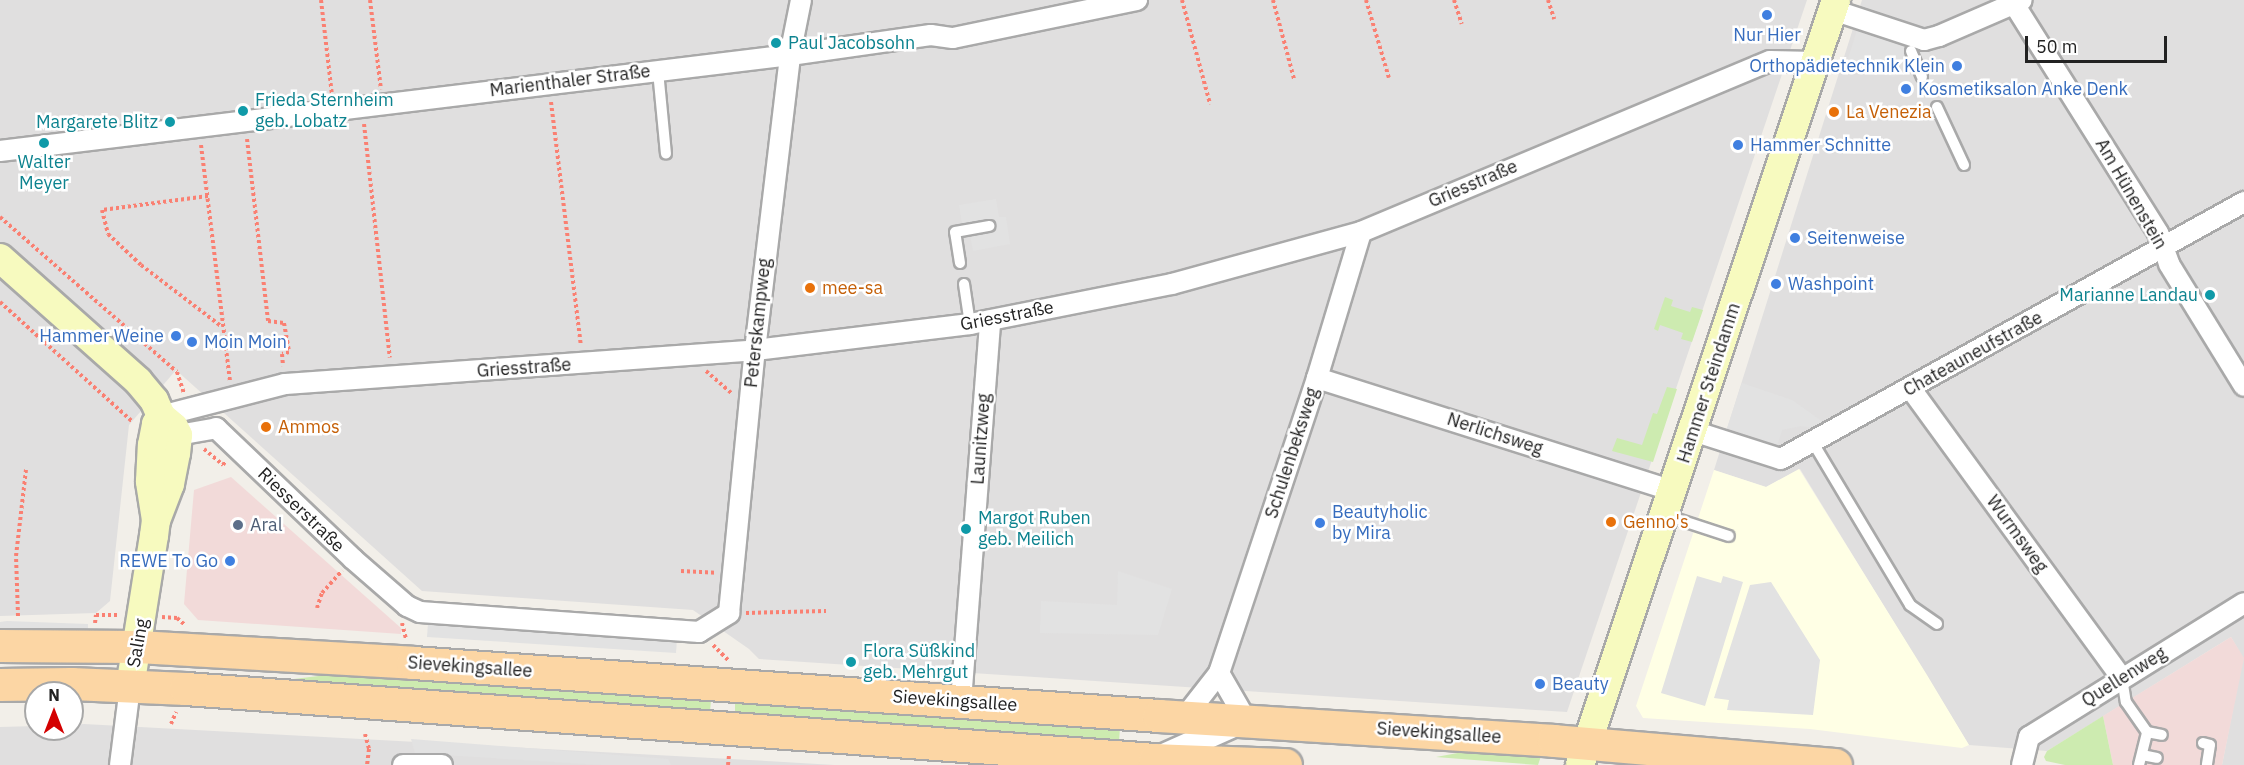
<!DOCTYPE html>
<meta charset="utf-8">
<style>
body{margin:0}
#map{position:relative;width:2244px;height:765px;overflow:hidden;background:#f2efe9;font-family:"IBM Plex Sans",sans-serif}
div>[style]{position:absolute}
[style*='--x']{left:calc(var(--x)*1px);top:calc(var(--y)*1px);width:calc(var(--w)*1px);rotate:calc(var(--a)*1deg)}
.residential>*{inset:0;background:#e0dfdf}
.commercial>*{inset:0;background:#f2dad9}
.education>*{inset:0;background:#ffffe5}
.grass>*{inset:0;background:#cdebb0}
.parking>*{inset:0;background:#e2e2e2}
.path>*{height:4px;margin-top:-2px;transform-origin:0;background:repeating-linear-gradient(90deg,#fa8072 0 3px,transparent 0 6px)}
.roads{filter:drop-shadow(2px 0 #a9a9a9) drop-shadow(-2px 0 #a9a9a9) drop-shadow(0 2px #a9a9a9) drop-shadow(0 -2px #a9a9a9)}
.service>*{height:10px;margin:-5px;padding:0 5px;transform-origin:5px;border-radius:5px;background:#fff}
.minor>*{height:20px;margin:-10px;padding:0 10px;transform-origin:10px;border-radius:10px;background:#fff}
.tertiary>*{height:24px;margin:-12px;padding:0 12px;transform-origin:12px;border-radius:12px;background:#fff}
.secondary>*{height:28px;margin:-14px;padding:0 14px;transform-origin:14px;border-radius:14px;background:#f7fabf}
.primary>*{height:32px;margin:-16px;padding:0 16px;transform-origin:16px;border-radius:16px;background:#fcd6a4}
.dots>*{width:16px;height:16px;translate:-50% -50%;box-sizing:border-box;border:3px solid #fff;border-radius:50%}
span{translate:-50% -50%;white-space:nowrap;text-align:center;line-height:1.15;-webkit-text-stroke:5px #fff;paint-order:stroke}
.shop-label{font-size:18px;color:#366cbe}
.right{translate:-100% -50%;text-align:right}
.left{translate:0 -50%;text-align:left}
.culture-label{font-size:18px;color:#0d838f}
.street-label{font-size:18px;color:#222}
.food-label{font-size:18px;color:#c56008}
.service-label{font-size:18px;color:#4e5e75}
.north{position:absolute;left:24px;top:681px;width:60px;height:60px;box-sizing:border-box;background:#fff;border:2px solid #a7a7a7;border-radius:50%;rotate:0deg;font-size:16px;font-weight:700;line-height:24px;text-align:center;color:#222}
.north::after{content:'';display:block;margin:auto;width:21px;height:27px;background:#d40000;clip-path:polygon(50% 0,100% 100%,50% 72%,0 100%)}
.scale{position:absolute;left:2025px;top:36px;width:142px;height:27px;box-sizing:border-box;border:3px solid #222;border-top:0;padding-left:8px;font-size:18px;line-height:21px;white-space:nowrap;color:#222;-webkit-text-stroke:4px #fff;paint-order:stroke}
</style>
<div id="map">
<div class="residential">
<div style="clip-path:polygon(0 0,1807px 0,1567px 712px,759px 659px,749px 649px,693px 610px,422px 591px,176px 370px,129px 425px,110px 601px,96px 613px,0 616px)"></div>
<div style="clip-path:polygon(1862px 0,2244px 0,2244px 765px,2222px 765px,2243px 658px,2231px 637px,2047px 751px,1969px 745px,1800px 469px,1766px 487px,1714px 470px)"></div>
<div style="clip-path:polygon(84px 724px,749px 760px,835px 765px,0 765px,0 727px,36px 726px,36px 729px,72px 729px,72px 725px)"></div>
</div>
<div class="commercial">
<div style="clip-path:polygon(231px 477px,401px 628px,401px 634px,198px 620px,184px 604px,194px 490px)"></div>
<div style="clip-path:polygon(2231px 637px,2244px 658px,2222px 765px,2113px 765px,2103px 716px)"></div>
</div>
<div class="education">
<div style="clip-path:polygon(1799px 469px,1927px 675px,1969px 745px,1962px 748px,1810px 729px,1643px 718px,1636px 706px,1714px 470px,1766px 487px)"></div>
</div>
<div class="grass">
<div style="clip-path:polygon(1665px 297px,1673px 300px,1671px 306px,1690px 312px,1692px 307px,1703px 310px,1692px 342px,1681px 339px,1683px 333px,1660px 325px,1658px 331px,1654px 329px)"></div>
<div style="clip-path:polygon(1667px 387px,1677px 389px,1653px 462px,1612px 451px,1617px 438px,1642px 445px,1653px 413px,1657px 414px)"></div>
<div style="clip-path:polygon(327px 675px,574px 691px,711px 700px,710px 712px,277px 681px)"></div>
<div style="clip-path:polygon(735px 699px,1120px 728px,1119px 741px,735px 715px)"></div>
<div style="clip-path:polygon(2103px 716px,2113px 765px,2065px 765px,2046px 761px,2044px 757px,2047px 751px)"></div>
<div style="clip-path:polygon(1474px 750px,1541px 756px,1538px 765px,1436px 757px)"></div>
</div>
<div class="parking">
<div style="clip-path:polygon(1859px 24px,1925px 46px,1932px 59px,1893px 77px,1847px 62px)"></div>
<div style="clip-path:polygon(996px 199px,999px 217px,1006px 217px,1010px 244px,973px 251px,970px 235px,964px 236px,959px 205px)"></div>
<div style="clip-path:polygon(1742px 383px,1792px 400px,1823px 422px,1821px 430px,1802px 426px,1782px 430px,1777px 445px,1727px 428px)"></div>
<div style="clip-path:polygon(1118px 571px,1172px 589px,1158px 635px,1040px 633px,1041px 601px,1117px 605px)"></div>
<div style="clip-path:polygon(1697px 576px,1721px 583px,1723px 576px,1743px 582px,1705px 706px,1661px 693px)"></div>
<div style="clip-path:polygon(1771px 582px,1820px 660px,1813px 715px,1727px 710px,1729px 700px,1714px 698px,1750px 585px)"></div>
<div style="clip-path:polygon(7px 621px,88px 624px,88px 633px,0 630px,0 622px)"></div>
<div style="clip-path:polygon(428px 623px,677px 639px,676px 653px,427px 637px)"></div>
<div style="clip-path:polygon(411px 739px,668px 759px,671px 765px,601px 765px,415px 753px)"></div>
</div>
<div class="path">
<div style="--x:321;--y:0;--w:96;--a:83.4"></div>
<div style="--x:370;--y:0;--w:90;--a:83"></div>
<div style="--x:1182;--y:0;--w:108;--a:74.9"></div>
<div style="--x:1273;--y:0;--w:82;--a:75.1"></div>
<div style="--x:1366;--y:0;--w:81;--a:73.6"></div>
<div style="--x:1454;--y:0;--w:25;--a:72"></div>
<div style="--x:1548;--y:0;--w:20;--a:72"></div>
<div style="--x:551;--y:102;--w:245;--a:83"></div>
<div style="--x:364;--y:124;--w:235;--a:83.7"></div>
<div style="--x:247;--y:139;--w:183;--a:83.4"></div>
<div style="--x:268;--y:321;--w:16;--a:7"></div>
<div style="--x:284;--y:323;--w:29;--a:80"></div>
<div style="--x:289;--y:352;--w:7;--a:164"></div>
<div style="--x:282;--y:354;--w:12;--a:85"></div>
<div style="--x:201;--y:145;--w:238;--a:83"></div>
<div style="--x:208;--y:196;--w:107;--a:172.5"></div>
<div style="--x:102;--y:210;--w:25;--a:76"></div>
<div style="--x:108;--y:234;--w:45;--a:43.2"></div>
<div style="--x:141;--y:265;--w:102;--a:37.4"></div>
<div style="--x:0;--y:217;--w:235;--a:41.2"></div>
<div style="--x:177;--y:372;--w:22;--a:72"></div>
<div style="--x:0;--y:302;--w:179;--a:42.1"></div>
<div style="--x:706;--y:371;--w:35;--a:41"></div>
<div style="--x:204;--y:449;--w:25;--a:40"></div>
<div style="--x:223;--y:465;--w:4;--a:-56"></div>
<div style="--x:681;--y:571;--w:35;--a:3"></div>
<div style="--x:317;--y:608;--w:16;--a:-72"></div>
<div style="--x:322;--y:593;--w:30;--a:-48"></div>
<div style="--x:746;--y:613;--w:80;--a:-1.4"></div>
<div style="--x:18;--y:616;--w:60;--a:-91.9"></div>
<div style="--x:16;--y:556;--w:87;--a:-83.4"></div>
<div style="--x:162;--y:617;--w:15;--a:4"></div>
<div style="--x:177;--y:618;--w:11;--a:41"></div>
<div style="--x:95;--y:623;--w:8;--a:-83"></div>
<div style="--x:96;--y:615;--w:23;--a:0"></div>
<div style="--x:402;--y:623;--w:16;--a:76"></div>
<div style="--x:713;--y:645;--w:23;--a:45"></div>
<div style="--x:78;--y:718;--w:11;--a:-80"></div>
<div style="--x:171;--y:724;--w:13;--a:-67"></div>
<div style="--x:365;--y:734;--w:16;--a:75"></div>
<div style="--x:369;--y:749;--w:16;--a:97"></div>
<div style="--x:728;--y:765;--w:9;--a:-84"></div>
</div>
<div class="roads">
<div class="service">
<div style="--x:1911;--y:51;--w:28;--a:67"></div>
<div style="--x:658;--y:71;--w:83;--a:84.5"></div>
<div style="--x:1937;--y:107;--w:64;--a:65"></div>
<div style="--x:960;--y:263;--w:31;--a:-99"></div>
<div style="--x:955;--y:232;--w:35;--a:-10"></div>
<div style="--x:964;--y:284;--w:40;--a:81.5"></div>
<div style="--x:1812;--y:441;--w:191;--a:59.1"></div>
<div style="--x:1910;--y:605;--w:33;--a:35"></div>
<div style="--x:1665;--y:515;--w:67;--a:18.2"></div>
<div style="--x:2122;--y:678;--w:24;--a:81"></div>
<div style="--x:2126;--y:702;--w:37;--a:55"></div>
<div style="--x:2203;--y:743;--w:7;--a:16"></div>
<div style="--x:2210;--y:745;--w:20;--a:99"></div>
<div style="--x:2142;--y:755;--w:15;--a:11"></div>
<div style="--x:2139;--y:765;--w:34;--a:-76"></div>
<div style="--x:2147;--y:732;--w:15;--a:11"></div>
</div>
<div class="minor">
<div style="--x:2014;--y:4;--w:271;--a:57.8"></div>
<div style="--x:2158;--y:233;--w:33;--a:70"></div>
<div style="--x:2169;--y:264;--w:143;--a:58.4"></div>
<div style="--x:1833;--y:10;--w:96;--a:18.2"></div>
<div style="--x:1924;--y:40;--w:16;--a:-15"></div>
<div style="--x:1939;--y:36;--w:90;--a:-23.4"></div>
<div style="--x:0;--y:151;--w:796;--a:-6.93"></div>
<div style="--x:790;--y:55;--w:142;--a:-8.1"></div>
<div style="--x:931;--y:35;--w:22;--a:8"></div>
<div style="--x:953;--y:38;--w:188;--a:-11.7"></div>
<div style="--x:1317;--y:378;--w:374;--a:17.6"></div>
<div style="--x:1911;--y:389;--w:358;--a:53.9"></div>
<div style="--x:161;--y:416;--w:128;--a:-14.5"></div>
<div style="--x:285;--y:384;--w:471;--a:-4.1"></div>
<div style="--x:755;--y:350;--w:217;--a:-6.9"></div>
<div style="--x:970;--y:324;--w:206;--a:-11.2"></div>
<div style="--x:1172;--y:284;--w:196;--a:-15.4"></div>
<div style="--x:1361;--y:232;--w:443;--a:-22.7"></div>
<div style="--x:1770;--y:61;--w:45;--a:1.3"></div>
<div style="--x:216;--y:428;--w:190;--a:43.7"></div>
<div style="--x:353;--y:559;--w:72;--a:41"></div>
<div style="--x:407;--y:606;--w:14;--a:25"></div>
<div style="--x:420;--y:612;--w:280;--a:4.1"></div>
<div style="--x:699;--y:632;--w:36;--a:-32"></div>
<div style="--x:729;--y:613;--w:264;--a:-84.4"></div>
<div style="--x:755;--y:350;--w:297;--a:-83.2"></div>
<div style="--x:790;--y:55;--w:56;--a:-78.7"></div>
<div style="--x:1693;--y:431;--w:92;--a:17.7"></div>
<div style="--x:1781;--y:459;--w:530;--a:-29.03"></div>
<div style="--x:178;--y:435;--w:39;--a:-10"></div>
<div style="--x:1219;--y:673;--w:54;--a:60.1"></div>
<div style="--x:961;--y:701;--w:382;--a:-85.6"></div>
<div style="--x:1184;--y:718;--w:57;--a:-52.1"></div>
<div style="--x:1219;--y:673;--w:311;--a:-71.6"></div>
<div style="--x:1317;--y:378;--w:152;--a:-73.2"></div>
<div style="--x:120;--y:765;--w:79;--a:-82.7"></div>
<div style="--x:403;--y:765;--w:39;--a:0"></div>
<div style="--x:2022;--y:765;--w:29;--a:-76"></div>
<div style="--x:2029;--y:737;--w:253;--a:-31.9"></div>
</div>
<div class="tertiary">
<div style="--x:1157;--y:759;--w:89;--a:-24"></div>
</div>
<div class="secondary">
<div style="--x:0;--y:258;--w:185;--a:41.7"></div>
<div style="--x:138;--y:381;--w:25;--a:50"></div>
<div style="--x:154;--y:400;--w:17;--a:66"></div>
<div style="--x:161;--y:416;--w:17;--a:40"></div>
<div style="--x:174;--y:427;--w:9;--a:63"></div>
<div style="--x:178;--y:435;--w:18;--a:96"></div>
<div style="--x:176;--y:453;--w:32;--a:101"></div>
<div style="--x:170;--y:484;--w:39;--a:111"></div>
<div style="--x:130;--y:687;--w:153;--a:-81"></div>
<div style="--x:154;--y:536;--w:16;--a:-83"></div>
<div style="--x:156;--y:520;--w:39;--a:-99"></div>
<div style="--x:150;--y:481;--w:36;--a:-87"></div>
<div style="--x:152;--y:445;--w:21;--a:-79"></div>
<div style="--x:156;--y:424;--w:9;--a:-58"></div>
<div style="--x:1580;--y:765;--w:807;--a:-71.5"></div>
</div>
<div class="primary">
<div style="--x:0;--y:646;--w:138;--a:0.4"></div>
<div style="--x:138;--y:647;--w:275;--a:3.3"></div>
<div style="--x:413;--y:663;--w:748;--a:4.06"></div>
<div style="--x:1159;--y:716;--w:396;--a:3.6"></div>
<div style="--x:1554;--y:741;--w:283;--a:4.9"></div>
<div style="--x:0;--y:685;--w:72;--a:-0.8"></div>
<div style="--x:72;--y:684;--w:114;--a:2.5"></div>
<div style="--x:186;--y:689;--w:972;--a:4.19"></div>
<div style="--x:1155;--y:760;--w:131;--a:2.2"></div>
</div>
</div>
<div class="dots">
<div style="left:1767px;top:15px;background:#3f7fe0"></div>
<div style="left:776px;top:43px;background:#0f9aa8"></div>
<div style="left:1957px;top:66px;background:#3f7fe0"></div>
<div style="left:1906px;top:89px;background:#3f7fe0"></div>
<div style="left:243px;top:111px;background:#0f9aa8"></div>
<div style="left:1834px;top:112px;background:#e8710a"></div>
<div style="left:170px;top:122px;background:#0f9aa8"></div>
<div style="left:44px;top:143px;background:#0f9aa8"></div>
<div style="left:1738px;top:145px;background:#3f7fe0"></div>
<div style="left:1795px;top:238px;background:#3f7fe0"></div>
<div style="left:1776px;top:284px;background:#3f7fe0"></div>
<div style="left:810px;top:288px;background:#e8710a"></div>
<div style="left:2210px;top:295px;background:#0f9aa8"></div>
<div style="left:176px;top:336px;background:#3f7fe0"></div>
<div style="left:192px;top:342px;background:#3f7fe0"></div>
<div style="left:266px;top:427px;background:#e8710a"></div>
<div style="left:1611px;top:522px;background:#e8710a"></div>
<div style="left:1320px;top:523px;background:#3f7fe0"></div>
<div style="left:238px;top:525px;background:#5c6f8a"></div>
<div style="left:966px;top:529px;background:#0f9aa8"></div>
<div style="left:230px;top:561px;background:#3f7fe0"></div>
<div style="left:851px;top:662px;background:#0f9aa8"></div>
<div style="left:1540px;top:684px;background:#3f7fe0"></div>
</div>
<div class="shop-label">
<span style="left:1767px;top:35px">Nur Hier</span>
<span class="right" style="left:1945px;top:66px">Orthopädietechnik Klein</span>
<span class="left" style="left:1918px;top:89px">Kosmetiksalon Anke Denk</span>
<span class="left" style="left:1750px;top:145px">Hammer Schnitte</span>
<span class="left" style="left:1807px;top:238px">Seitenweise</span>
<span class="left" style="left:1788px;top:284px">Washpoint</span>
<span class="right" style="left:164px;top:336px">Hammer Weine</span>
<span class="left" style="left:204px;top:342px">Moin Moin</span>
<span class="left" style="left:1332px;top:523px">Beautyholic<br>by Mira</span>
<span class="right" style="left:218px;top:561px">REWE To Go</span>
<span class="left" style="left:1552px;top:684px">Beauty</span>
</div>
<div class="culture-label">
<span class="left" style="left:788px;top:43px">Paul Jacobsohn</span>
<span class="left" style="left:255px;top:111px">Frieda Sternheim<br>geb. Lobatz</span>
<span class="right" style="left:158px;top:122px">Margarete Blitz</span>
<span style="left:44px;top:173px">Walter<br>Meyer</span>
<span class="right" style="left:2198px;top:295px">Marianne Landau</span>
<span class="left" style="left:978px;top:529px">Margot Ruben<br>geb. Meilich</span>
<span class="left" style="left:863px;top:662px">Flora Süßkind<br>geb. Mehrgut</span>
</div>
<div class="street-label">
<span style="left:570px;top:81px;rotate:-7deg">Marienthaler Straße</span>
<span style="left:1473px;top:184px;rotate:-23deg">Griesstraße</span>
<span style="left:2131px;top:194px;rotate:60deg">Am Hünenstein</span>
<span style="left:1007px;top:316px;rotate:-11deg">Griesstraße</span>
<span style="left:758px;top:323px;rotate:-84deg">Peterskampweg</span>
<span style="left:1973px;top:354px;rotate:-29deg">Chateauneufstraße</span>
<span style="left:524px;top:368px;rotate:-4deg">Griesstraße</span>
<span style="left:1709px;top:383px;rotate:-72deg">Hammer Steindamm</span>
<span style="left:1495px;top:434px;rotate:18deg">Nerlichsweg</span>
<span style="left:981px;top:439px;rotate:-86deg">Launitzweg</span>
<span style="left:1292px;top:453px;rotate:-72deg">Schulenbeksweg</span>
<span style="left:301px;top:510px;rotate:44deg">Riesserstraße</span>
<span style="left:2017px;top:534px;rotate:54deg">Wurmsweg</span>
<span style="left:138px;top:643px;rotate:-80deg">Saling</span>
<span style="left:470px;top:667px;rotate:4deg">Sievekingsallee</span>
<span style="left:2124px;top:677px;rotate:-32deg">Quellenweg</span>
<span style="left:955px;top:701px;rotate:4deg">Sievekingsallee</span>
<span style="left:1439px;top:733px;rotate:4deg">Sievekingsallee</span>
</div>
<div class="food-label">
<span class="left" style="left:1846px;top:112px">La Venezia</span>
<span class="left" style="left:822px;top:288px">mee-sa</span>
<span class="left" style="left:278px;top:427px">Ammos</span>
<span class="left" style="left:1623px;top:522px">Genno's</span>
</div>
<div class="service-label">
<span class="left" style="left:250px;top:525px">Aral</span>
</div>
<div class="north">N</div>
<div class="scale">50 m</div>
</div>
